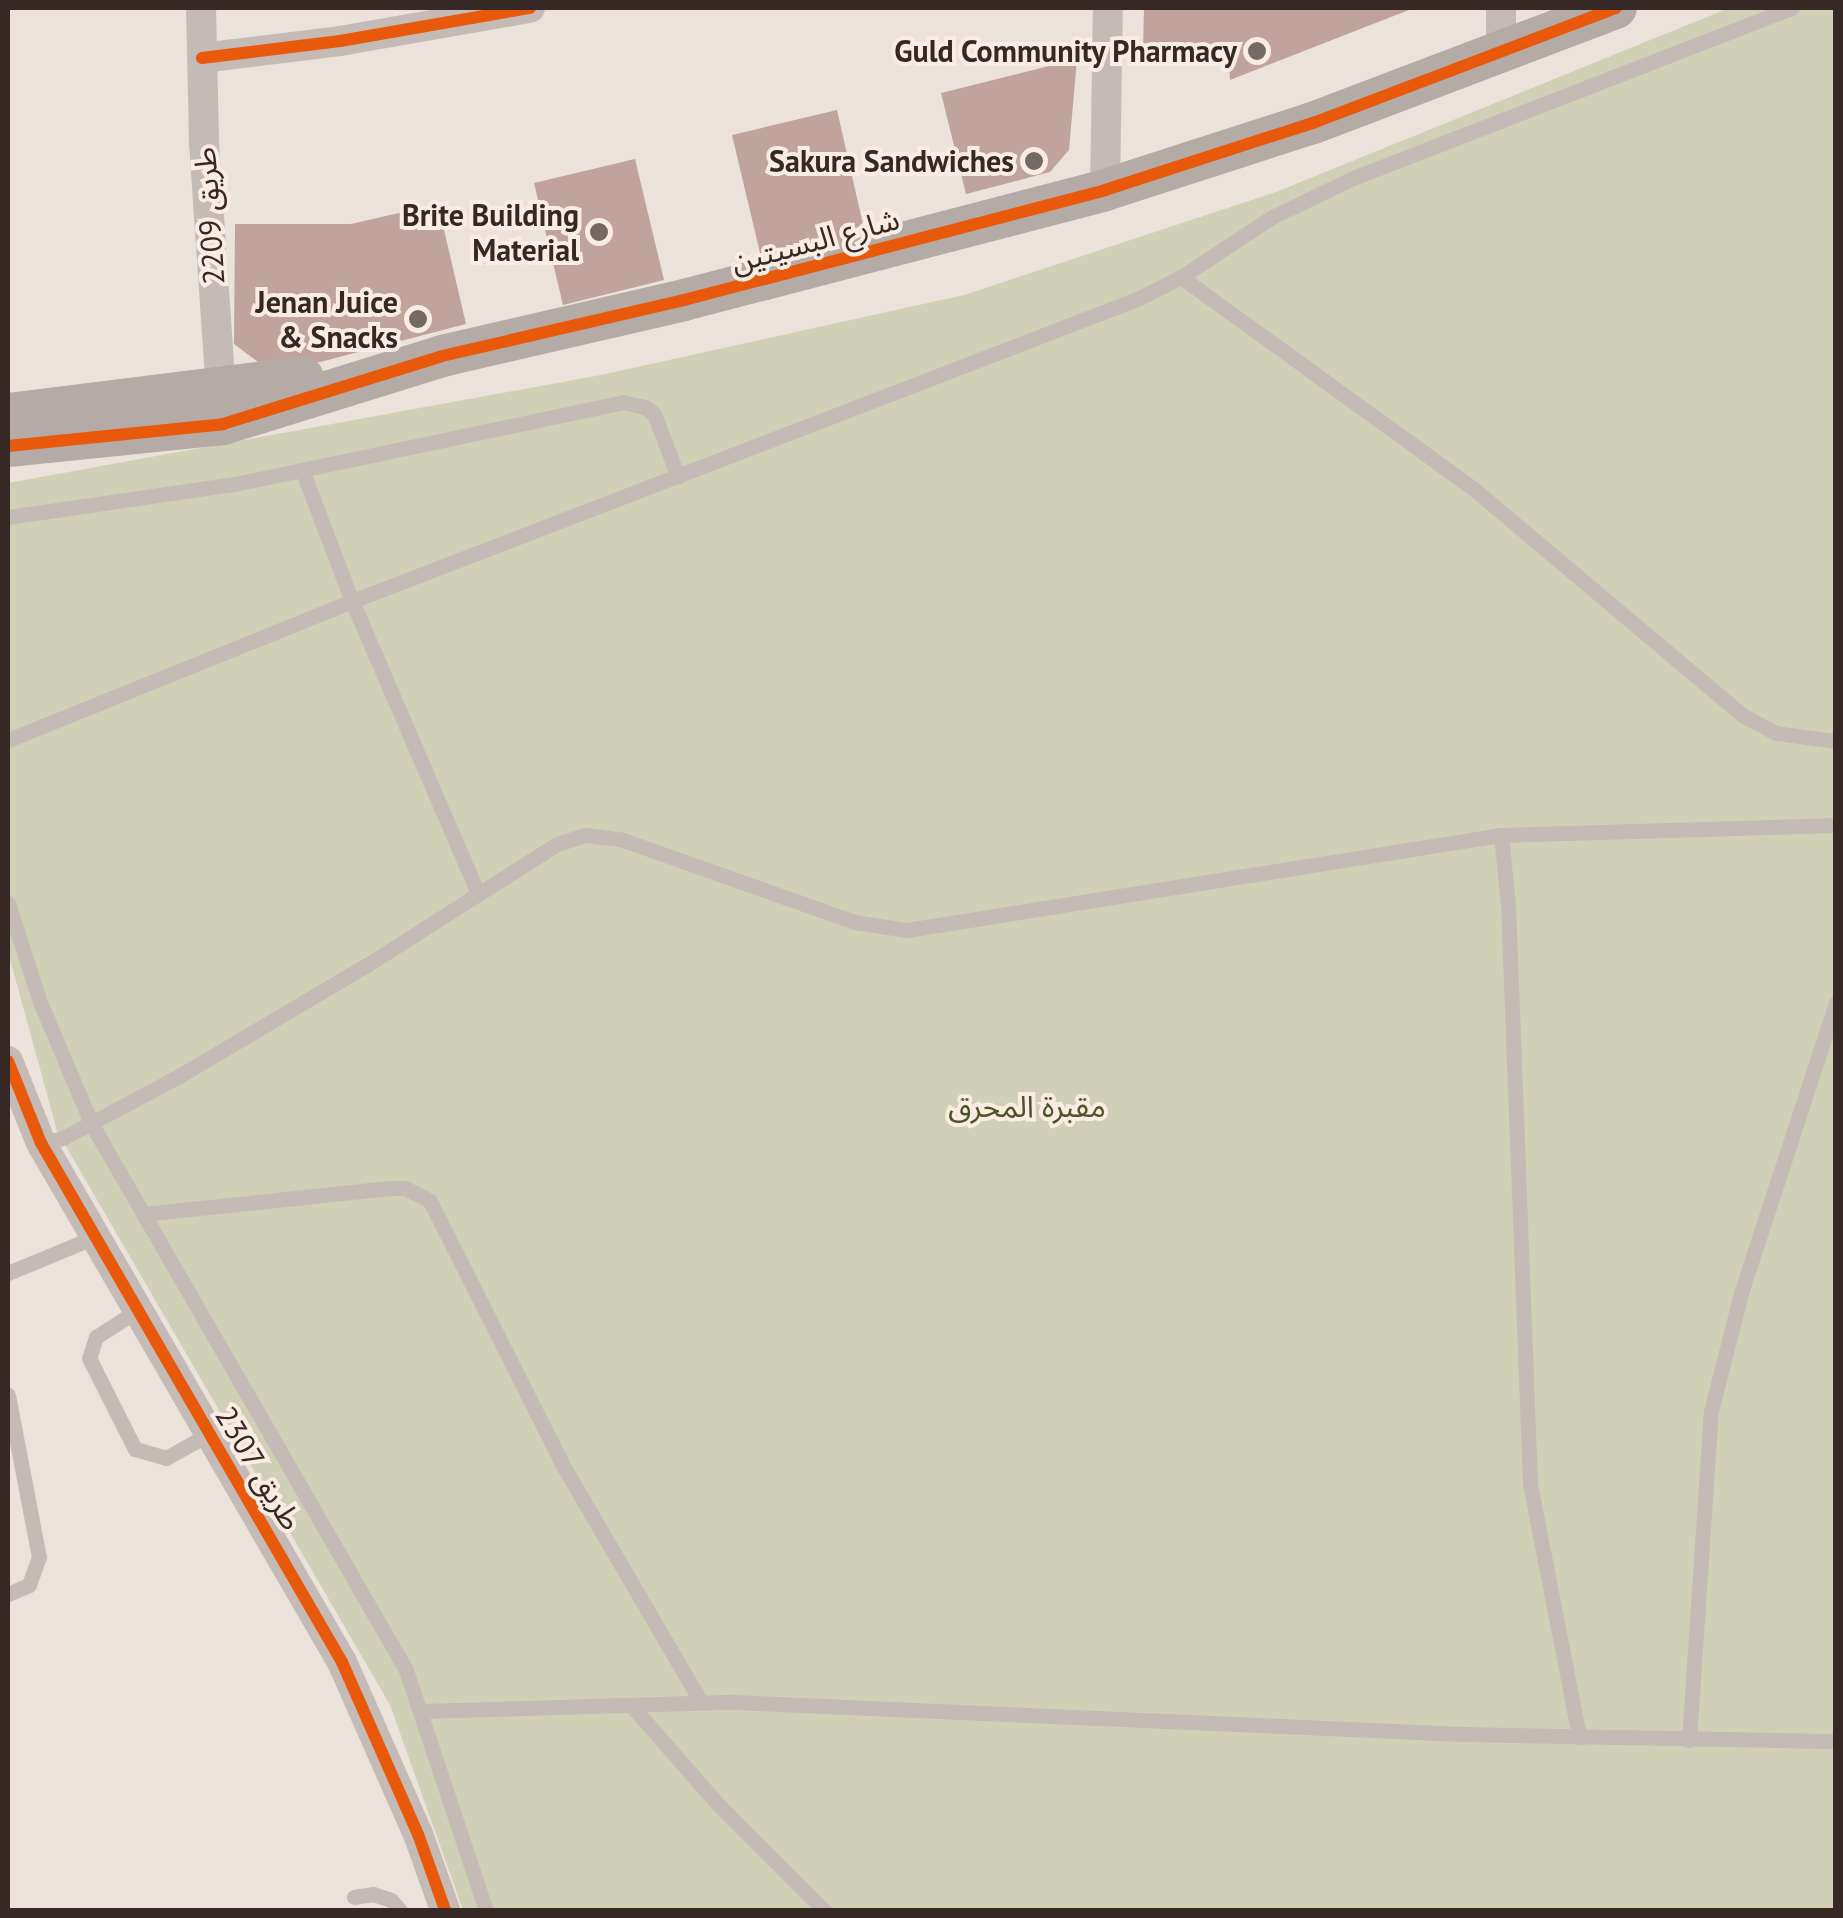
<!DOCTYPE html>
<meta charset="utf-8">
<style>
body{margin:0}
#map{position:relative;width:1843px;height:1918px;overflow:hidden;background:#ece2dc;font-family:"PT Sans","Noto Sans Arabic",sans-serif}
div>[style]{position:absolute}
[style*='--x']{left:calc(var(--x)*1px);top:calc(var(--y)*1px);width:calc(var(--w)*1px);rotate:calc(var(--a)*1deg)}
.green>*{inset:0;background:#d0d0b6}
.building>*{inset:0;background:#c1a39d}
.lane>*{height:15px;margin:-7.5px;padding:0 7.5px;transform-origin:7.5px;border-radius:7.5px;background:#c5bbb6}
.street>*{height:30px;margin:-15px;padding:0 15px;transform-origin:15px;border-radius:15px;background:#c5bbb6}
.secondary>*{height:42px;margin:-21px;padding:0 21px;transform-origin:21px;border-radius:21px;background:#b5aba6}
.cycleway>*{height:12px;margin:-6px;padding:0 6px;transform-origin:6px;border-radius:6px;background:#e8590c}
.dots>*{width:28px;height:28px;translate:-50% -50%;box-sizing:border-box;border:5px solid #faece2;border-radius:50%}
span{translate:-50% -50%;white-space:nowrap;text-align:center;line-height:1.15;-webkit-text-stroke:8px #faece2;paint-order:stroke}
.poi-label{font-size:30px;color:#352825;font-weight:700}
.right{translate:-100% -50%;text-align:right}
.street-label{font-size:30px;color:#352825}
.park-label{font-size:30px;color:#4a5427}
.frame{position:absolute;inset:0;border:10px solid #352825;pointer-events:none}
</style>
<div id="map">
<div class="green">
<div style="clip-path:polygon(1729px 8px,1835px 8px,1835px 1910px,463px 1910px,390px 1705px,57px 1131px,8px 952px,8px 483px,601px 375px,964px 295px,1276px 192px)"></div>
</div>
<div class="building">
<div style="clip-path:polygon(1144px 8px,1414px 8px,1230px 80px,1228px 51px,1143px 48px)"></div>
<div style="clip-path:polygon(1077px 59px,1069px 150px,1050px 172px,966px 194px,941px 93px)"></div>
<div style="clip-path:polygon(837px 110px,865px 233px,761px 257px,732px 135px)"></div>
<div style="clip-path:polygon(635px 159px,664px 280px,563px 305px,534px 183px)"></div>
<div style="clip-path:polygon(438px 204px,466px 324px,274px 374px,234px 344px,235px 224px,351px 224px)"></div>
</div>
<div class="lane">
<div style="--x:1181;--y:277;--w:363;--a:35.9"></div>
<div style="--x:1475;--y:490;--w:349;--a:40.1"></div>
<div style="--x:1742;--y:715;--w:38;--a:28"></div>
<div style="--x:1776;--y:733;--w:61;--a:7.6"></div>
<div style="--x:302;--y:470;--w:140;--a:69.1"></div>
<div style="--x:352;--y:601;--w:318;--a:66.7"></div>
<div style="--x:8;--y:517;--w:229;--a:-8.3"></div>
<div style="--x:235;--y:484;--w:397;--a:-11.9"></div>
<div style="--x:623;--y:402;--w:23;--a:13"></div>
<div style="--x:645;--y:407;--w:11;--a:38"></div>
<div style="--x:654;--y:414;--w:67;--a:69.1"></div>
<div style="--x:8;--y:740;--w:371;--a:-22"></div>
<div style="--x:352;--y:601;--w:841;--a:-21.04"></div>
<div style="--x:1137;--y:299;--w:49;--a:-26.6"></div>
<div style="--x:1181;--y:277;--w:109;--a:-33.4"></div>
<div style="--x:1272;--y:217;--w:90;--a:-25.7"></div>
<div style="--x:1353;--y:178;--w:471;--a:-21.2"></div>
<div style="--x:1501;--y:835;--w:70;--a:84.3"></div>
<div style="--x:1508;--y:905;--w:579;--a:87.82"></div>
<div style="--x:1530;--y:1484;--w:258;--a:79"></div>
<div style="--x:8;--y:903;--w:104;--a:72.1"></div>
<div style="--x:40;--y:1002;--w:131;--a:67.1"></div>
<div style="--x:91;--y:1123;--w:631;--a:60.06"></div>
<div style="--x:406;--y:1670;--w:253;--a:71.6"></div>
<div style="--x:41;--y:1143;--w:23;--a:-13"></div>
<div style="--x:63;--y:1138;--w:132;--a:-28.1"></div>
<div style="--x:179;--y:1076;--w:218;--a:-30.6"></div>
<div style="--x:367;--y:965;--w:225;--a:-32.5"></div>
<div style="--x:557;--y:844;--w:29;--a:-18"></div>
<div style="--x:585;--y:835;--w:38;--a:7"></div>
<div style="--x:623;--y:840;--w:245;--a:19.5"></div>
<div style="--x:854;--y:922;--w:54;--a:8.6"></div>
<div style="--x:907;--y:930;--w:602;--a:-9.09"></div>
<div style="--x:1501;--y:835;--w:335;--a:-1.7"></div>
<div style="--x:143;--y:1214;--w:248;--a:-6"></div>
<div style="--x:390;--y:1188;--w:15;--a:0"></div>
<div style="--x:405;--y:1188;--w:28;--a:27"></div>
<div style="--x:430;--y:1201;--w:294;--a:63.3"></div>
<div style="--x:562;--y:1464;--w:276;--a:59.7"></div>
<div style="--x:8;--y:1273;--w:94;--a:-22.5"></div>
<div style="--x:138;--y:1310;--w:50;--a:147.3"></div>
<div style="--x:96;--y:1337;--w:22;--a:108"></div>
<div style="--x:89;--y:1358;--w:102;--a:63.2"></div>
<div style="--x:135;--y:1449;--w:32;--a:16"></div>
<div style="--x:166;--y:1458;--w:49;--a:-29.2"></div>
<div style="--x:8;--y:1395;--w:165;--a:79.2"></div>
<div style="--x:39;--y:1557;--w:30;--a:110"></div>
<div style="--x:29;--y:1585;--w:23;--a:157"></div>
<div style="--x:631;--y:1705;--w:129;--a:48.8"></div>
<div style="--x:716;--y:1802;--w:153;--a:45"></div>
<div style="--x:423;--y:1711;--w:310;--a:-1.7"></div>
<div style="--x:733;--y:1702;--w:730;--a:2.51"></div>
<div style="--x:1462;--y:1734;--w:374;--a:1.1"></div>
<div style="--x:1689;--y:1740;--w:330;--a:-86.2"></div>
<div style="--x:1711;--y:1411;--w:122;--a:-75.7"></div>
<div style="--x:1741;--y:1293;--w:305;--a:-71.9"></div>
<div style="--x:354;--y:1897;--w:19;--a:-9"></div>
<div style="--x:373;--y:1894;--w:19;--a:18"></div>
<div style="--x:391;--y:1900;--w:13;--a:48"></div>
</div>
<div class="street">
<div style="--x:201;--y:8;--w:135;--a:88.7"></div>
<div style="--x:204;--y:143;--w:265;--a:86.1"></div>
<div style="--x:1501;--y:8;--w:45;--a:90"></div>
<div style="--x:202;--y:58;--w:139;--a:-7"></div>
<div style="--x:340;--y:41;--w:193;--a:-9.9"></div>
<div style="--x:1105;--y:190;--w:182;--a:-89.1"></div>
<div style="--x:8;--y:1061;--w:88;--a:68.1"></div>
<div style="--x:41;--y:1143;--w:600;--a:59.89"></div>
<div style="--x:342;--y:1662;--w:188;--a:66.2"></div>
<div style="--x:418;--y:1834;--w:81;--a:70.4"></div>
</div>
<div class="secondary">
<div style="--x:8;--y:414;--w:297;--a:-7.1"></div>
<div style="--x:8;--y:446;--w:216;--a:-5.8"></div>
<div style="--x:223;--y:424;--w:229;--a:-17.2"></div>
<div style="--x:442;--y:356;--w:248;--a:-13"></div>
<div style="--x:684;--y:300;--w:435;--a:-14.6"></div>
<div style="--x:1105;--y:190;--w:219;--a:-17.9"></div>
<div style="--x:1313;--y:123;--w:324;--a:-20.8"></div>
</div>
<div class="cycleway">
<div style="--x:202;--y:58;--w:139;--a:-7"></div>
<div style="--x:340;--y:41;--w:193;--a:-9.9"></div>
<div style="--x:8;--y:446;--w:216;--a:-5.8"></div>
<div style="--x:223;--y:424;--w:229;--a:-17.2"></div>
<div style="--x:442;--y:356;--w:248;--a:-13"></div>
<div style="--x:684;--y:300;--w:435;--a:-14.6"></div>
<div style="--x:1105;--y:190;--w:219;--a:-17.9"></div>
<div style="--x:1313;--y:123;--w:324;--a:-20.8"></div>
<div style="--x:8;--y:1061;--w:88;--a:68.1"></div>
<div style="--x:41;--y:1143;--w:600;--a:59.89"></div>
<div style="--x:342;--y:1662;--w:188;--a:66.2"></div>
<div style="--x:418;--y:1834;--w:81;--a:70.4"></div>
</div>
<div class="dots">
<div style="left:1257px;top:51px;background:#756965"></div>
<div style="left:1034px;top:161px;background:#756965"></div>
<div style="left:599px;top:232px;background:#756965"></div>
<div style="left:418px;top:319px;background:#756965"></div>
</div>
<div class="poi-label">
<span class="right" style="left:1237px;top:51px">Guld Community Pharmacy</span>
<span class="right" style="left:1014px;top:161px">Sakura Sandwiches</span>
<span class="right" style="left:579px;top:232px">Brite Building<br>Material</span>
<span class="right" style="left:398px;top:319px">Jenan Juice<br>&amp; Snacks</span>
</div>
<div class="street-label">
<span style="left:209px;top:216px;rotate:-94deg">طريق 2209</span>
<span style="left:815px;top:240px;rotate:-15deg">شارع البسيتين</span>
<span style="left:259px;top:1468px;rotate:59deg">طريق 2307</span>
</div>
<div class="park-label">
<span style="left:1027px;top:1106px">مقبرة المحرق</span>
</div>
<div class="frame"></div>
</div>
